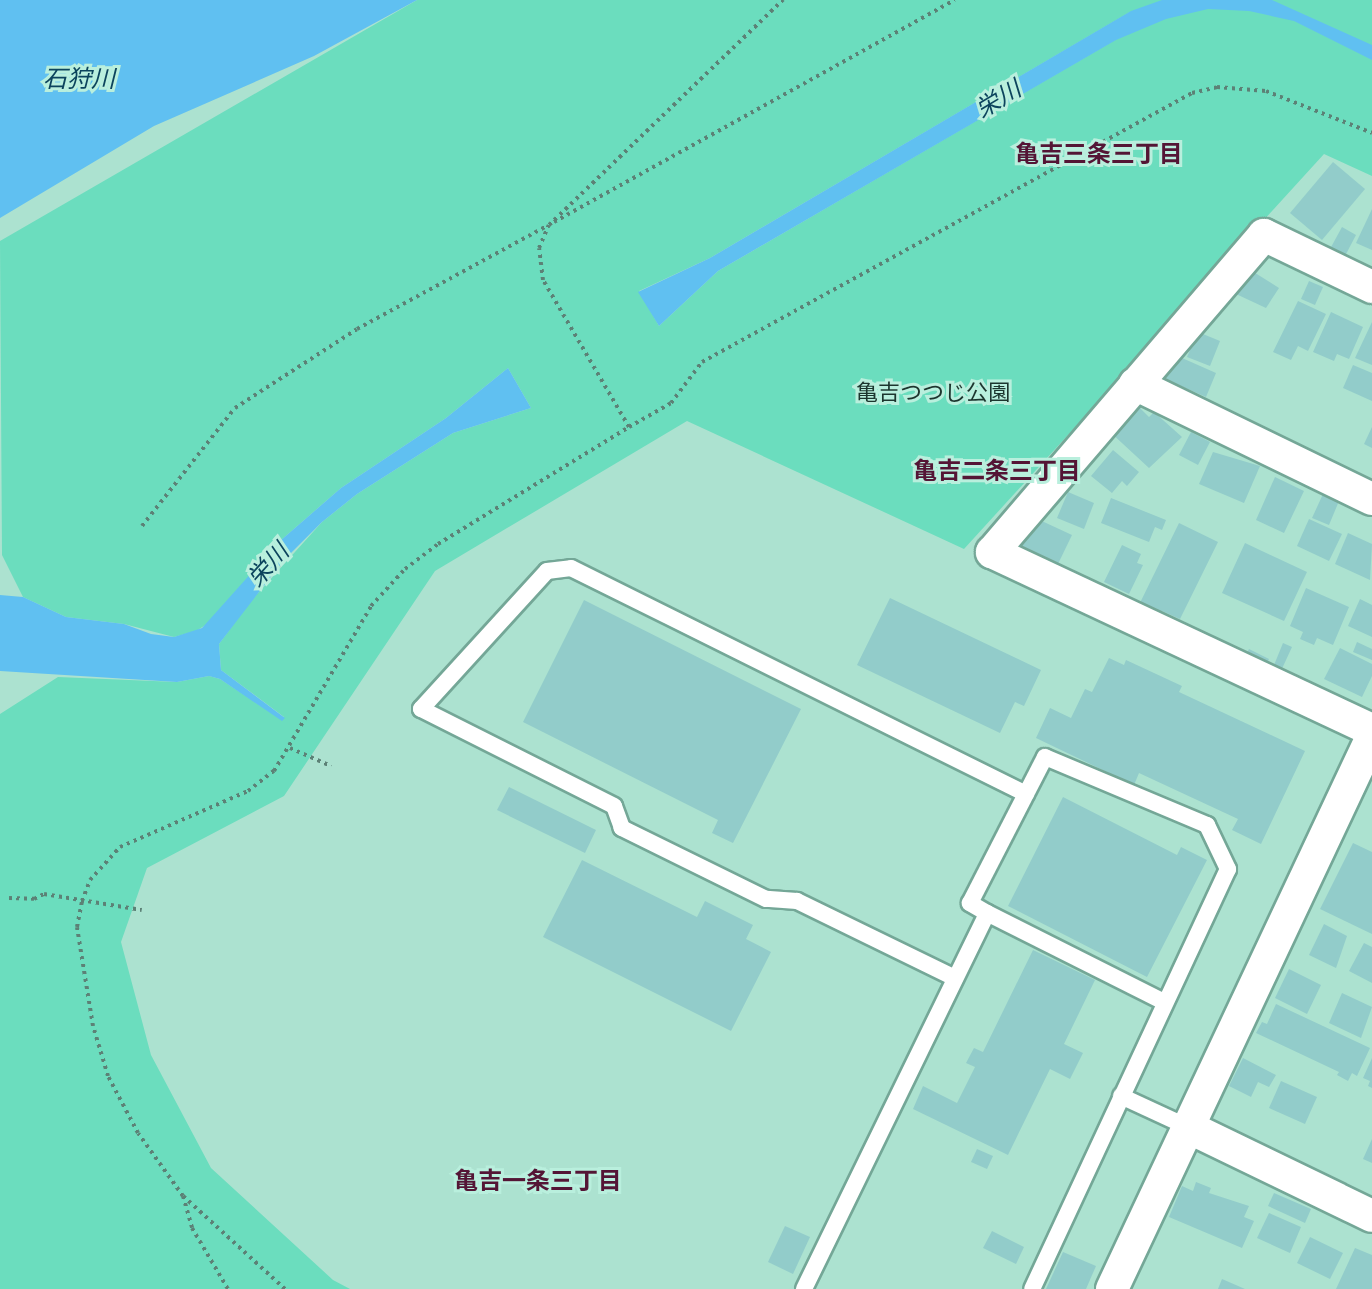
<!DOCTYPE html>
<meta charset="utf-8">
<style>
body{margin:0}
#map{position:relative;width:1372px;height:1289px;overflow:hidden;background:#ace2d0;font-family:Jost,"Noto Sans JP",sans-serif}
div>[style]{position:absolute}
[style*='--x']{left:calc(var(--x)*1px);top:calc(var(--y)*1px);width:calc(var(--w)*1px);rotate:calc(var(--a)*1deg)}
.green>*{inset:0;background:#6bddbe}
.water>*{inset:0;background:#60c0f1}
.building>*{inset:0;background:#92ccca}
.path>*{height:4px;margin-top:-2px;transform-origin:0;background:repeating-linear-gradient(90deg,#5c8176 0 3px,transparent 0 7.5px)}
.roads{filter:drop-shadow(2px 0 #74a797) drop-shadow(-2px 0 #74a797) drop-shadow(0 2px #74a797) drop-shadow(0 -2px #74a797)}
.lane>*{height:16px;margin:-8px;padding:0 8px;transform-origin:8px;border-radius:8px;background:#fff}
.street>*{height:32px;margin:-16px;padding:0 16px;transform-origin:16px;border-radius:16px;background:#fff}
span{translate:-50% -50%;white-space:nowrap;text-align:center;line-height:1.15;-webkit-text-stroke:6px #b9efdd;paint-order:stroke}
.park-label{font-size:22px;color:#1c352e}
.water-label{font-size:24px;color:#0c445d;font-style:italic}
.neighbourhood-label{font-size:24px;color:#541535;font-weight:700}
</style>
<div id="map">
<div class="green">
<div style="clip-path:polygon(evenodd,417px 0,1372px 0,1372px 176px,1324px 154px,964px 549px,687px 421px,435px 571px,284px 796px,147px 868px,121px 942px,151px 1055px,211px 1168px,333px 1280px,350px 1289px,0 1289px,0 714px,58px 677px,177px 682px,209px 676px,220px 679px,282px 720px,284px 717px,221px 670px,219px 644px,250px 602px,322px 522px,357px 494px,453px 433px,531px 408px,508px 368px,446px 418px,341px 488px,280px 541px,212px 621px,196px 631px,174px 637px,124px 624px,66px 617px,23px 597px,2px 555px,0 241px,417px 0,1130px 12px,1115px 40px,718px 271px,659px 326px,639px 291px,710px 258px,1130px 12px)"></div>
</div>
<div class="water">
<div style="clip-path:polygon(0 0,417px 0,314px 56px,154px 126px,0 218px)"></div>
<div style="clip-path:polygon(1162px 0,1272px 0,1372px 45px,1372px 60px,1294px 21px,1249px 11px,1208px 9px,1166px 19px,1116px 40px,718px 271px,659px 326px,638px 292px,710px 258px,1131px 11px)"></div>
<div style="clip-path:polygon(508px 368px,531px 408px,453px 433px,357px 494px,322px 522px,283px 561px,219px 644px,221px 670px,285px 718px,282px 721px,220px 679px,209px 676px,177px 682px,0 671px,0 595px,23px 597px,66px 617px,124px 624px,151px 634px,174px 637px,202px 628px,280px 541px,341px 488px,446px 418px)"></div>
</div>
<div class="building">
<div style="clip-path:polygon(1333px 162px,1365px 189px,1322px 240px,1290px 213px)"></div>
<div style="clip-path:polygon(1372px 209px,1372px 250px,1356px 243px)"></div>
<div style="clip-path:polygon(1342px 227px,1356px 235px,1345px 256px,1330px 249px)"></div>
<div style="clip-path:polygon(1252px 271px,1279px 288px,1266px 308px,1236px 294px)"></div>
<div style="clip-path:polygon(1309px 281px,1323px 287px,1315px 305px,1301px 299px)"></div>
<div style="clip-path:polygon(1298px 301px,1326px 314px,1308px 351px,1298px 346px,1291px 360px,1273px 352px)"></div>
<div style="clip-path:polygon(1331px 312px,1363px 327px,1349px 359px,1337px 354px,1334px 361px,1313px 352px)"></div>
<div style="clip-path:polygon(1372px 322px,1372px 365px,1355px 358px)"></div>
<div style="clip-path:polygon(1198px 332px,1220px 341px,1210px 366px,1187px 357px)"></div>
<div style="clip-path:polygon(1173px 354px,1216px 373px,1206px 397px,1163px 378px)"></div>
<div style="clip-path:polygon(1353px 365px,1372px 373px,1372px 401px,1343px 388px)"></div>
<div style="clip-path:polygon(1139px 407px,1149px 417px,1154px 412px,1182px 437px,1149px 468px,1109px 431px,1130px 408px,1134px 412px)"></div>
<div style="clip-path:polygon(1372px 427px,1372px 448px,1364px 444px)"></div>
<div style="clip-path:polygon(1191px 432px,1210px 442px,1198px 465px,1179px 455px)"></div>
<div style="clip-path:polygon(1113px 450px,1139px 472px,1127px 486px,1122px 481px,1112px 493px,1091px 476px)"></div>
<div style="clip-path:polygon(1213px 452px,1260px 466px,1244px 503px,1199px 484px)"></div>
<div style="clip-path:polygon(1275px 477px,1304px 491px,1284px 533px,1256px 520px)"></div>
<div style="clip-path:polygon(1068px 492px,1094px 503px,1084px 529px,1057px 518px)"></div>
<div style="clip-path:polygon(1323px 494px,1339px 501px,1329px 525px,1312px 518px)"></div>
<div style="clip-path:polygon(1111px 498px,1166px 520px,1162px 530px,1155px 527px,1149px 542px,1101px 523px)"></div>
<div style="clip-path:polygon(1031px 516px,1072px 535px,1057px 566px,1017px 547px)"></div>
<div style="clip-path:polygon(1309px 519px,1342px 534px,1329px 561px,1297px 546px)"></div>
<div style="clip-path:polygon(1179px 523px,1218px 542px,1180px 619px,1162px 611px,1159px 617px,1138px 607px)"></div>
<div style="clip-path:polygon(1348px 533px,1372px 544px,1370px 580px,1335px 564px)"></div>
<div style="clip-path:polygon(1245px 543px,1307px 572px,1284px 621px,1222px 593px)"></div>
<div style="clip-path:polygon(1122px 545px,1141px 554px,1137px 563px,1143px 565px,1129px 594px,1104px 582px)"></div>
<div style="clip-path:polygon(1306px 588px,1349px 607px,1333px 645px,1317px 638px,1314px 645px,1300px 639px,1303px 632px,1290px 626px)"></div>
<div style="clip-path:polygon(890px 598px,1041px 670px,1024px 706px,1015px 702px,1000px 733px,857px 665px)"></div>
<div style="clip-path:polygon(1360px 599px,1372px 605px,1372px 637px,1348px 626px)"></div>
<div style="clip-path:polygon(584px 600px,801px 709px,733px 843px,712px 833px,718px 820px,523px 722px)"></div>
<div style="clip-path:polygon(1357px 642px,1372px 649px,1372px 660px,1353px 652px)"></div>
<div style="clip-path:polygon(1283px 643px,1292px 647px,1280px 673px,1272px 670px)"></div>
<div style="clip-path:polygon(1340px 648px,1372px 664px,1372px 676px,1362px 697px,1324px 679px)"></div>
<div style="clip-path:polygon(1249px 649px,1269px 659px,1265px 667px,1245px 657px)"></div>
<div style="clip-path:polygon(1109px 658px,1124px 665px,1126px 660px,1182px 686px,1179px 692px,1305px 751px,1261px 844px,1232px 830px,1238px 819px,1139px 773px,1134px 785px,1036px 738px,1050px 708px,1071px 718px,1085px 689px,1092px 692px)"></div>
<div style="clip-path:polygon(509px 787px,596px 830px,585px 853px,497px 810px)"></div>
<div style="clip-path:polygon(1063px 797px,1177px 855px,1181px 847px,1207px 860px,1147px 977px,1008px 906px)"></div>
<div style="clip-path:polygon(1353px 843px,1372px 852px,1372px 934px,1320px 909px)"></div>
<div style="clip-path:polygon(582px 860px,697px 917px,705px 901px,753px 925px,746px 939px,771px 952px,731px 1031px,543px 937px)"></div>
<div style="clip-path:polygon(1324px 924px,1347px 936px,1336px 968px,1309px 955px)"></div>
<div style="clip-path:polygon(1364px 943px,1372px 947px,1372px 983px,1349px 971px)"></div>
<div style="clip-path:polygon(1033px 950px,1095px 980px,1064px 1044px,1083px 1053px,1070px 1079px,1050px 1069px,1008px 1155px,913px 1109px,923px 1086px,957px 1103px,975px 1067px,966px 1063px,974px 1048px,983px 1052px)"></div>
<div style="clip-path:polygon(1289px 969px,1321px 985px,1307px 1014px,1275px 998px)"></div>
<div style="clip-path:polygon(1342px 993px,1372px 1007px,1361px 1038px,1329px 1023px)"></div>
<div style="clip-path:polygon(1276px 1004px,1370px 1048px,1357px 1076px,1352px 1073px,1348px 1081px,1337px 1075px,1339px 1072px,1256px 1033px,1262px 1022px,1267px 1024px)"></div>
<div style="clip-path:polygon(1243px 1058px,1276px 1075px,1269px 1087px,1258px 1082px,1251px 1097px,1229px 1086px)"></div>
<div style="clip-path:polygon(1372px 1058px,1372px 1088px,1368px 1086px,1370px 1081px,1363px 1078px)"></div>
<div style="clip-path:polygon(1281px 1081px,1317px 1097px,1305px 1124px,1269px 1108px)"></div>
<div style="clip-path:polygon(1372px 1139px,1372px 1163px,1363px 1159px)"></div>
<div style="clip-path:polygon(977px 1149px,993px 1156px,987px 1169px,971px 1162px)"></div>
<div style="clip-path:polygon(1196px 1182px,1211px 1188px,1209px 1193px,1249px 1206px,1244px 1217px,1254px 1221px,1242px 1248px,1169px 1217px,1182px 1186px,1193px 1191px)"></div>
<div style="clip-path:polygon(1274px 1193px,1311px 1209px,1305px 1223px,1268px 1206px)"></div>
<div style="clip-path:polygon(1269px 1213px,1301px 1227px,1290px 1253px,1257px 1238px)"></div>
<div style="clip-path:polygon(785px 1226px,810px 1237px,793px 1274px,768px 1262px)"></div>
<div style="clip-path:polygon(992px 1231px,1024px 1247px,1016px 1264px,983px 1248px)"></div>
<div style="clip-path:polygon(1310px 1237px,1343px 1253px,1330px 1279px,1297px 1263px)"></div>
<div style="clip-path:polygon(1355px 1248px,1372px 1255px,1372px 1289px,1336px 1289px)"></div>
<div style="clip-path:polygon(1063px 1252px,1096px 1266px,1086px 1289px,1046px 1289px)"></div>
<div style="clip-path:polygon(1222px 1279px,1245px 1289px,1218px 1289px)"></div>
</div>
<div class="path">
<div style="--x:554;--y:222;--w:458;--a:-29"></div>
<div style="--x:629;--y:427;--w:48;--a:-29.7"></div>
<div style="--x:671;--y:403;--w:51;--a:-52.9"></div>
<div style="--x:702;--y:362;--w:559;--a:-28.77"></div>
<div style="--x:1192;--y:93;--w:26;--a:-13"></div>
<div style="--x:1217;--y:87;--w:49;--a:4.7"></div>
<div style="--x:1266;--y:91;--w:114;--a:21.6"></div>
<div style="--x:142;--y:526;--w:150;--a:-51.8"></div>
<div style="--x:235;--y:408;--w:145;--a:-32.9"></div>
<div style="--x:357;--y:329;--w:216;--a:-28.5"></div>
<div style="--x:290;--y:748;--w:45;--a:23.7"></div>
<div style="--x:9;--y:898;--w:25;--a:2"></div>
<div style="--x:34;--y:899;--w:11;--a:-27"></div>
<div style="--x:44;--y:894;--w:99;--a:9.3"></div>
<div style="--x:183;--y:1196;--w:33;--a:74"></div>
<div style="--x:192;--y:1228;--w:71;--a:59.5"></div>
<div style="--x:285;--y:1289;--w:138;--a:-137.6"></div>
<div style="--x:183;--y:1196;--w:77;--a:-125.5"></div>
<div style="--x:138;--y:1133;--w:64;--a:-117.8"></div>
<div style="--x:108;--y:1076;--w:52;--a:-106.7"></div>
<div style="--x:93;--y:1026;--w:100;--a:-99.2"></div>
<div style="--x:77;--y:927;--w:26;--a:-79"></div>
<div style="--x:82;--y:901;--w:22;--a:-69"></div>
<div style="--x:90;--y:880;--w:45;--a:-47.7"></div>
<div style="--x:120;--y:847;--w:140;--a:-23.6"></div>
<div style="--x:248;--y:791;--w:33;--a:-38"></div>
<div style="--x:274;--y:771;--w:191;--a:-59.5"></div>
<div style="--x:371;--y:606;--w:50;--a:-47.4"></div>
<div style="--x:405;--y:569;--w:41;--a:-37.1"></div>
<div style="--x:438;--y:544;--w:224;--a:-31.5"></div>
<div style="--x:629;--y:427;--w:170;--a:-120.3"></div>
<div style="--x:543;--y:280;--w:32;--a:-97"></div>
<div style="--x:539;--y:248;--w:25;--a:-67"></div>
<div style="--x:549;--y:225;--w:325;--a:-43.9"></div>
</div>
<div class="roads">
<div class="lane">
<div style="--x:987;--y:913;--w:198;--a:26.7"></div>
<div style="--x:955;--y:978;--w:176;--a:-154"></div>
<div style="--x:797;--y:901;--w:31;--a:-176"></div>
<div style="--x:766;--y:899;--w:161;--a:-153.8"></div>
<div style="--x:622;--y:828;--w:23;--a:-110"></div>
<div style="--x:614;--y:806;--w:216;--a:-153.3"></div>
<div style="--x:421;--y:709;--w:187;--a:-47.6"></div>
<div style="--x:547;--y:571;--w:24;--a:-7"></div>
<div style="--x:571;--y:568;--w:508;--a:26.41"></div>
<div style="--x:1121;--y:1096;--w:74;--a:24.8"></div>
<div style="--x:804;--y:1289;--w:418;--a:-64"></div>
<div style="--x:987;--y:913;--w:20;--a:-150"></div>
<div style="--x:970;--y:903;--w:164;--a:-62.8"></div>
<div style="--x:1045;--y:757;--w:176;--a:22.8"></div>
<div style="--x:1207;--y:825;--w:49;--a:64.5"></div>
<div style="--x:1228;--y:869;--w:463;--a:115"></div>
</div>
<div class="street">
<div style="--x:1372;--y:287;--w:120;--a:-154.3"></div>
<div style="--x:1264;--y:235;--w:418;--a:130.6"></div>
<div style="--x:992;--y:552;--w:420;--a:25.1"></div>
<div style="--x:1135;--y:384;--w:263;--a:25.9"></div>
<div style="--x:1188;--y:1127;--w:204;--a:25.8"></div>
<div style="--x:1112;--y:1289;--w:610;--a:-64.78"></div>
</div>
</div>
<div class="park-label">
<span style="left:933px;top:393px">亀吉つつじ公園</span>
</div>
<div class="water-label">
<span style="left:79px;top:79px">石狩川</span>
<span style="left:998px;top:99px;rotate:-31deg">栄川</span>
<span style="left:268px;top:565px;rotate:-48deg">栄川</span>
</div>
<div class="neighbourhood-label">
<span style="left:1099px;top:154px">亀吉三条三丁目</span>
<span style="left:997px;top:471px">亀吉二条三丁目</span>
<span style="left:538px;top:1181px">亀吉一条三丁目</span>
</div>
</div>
